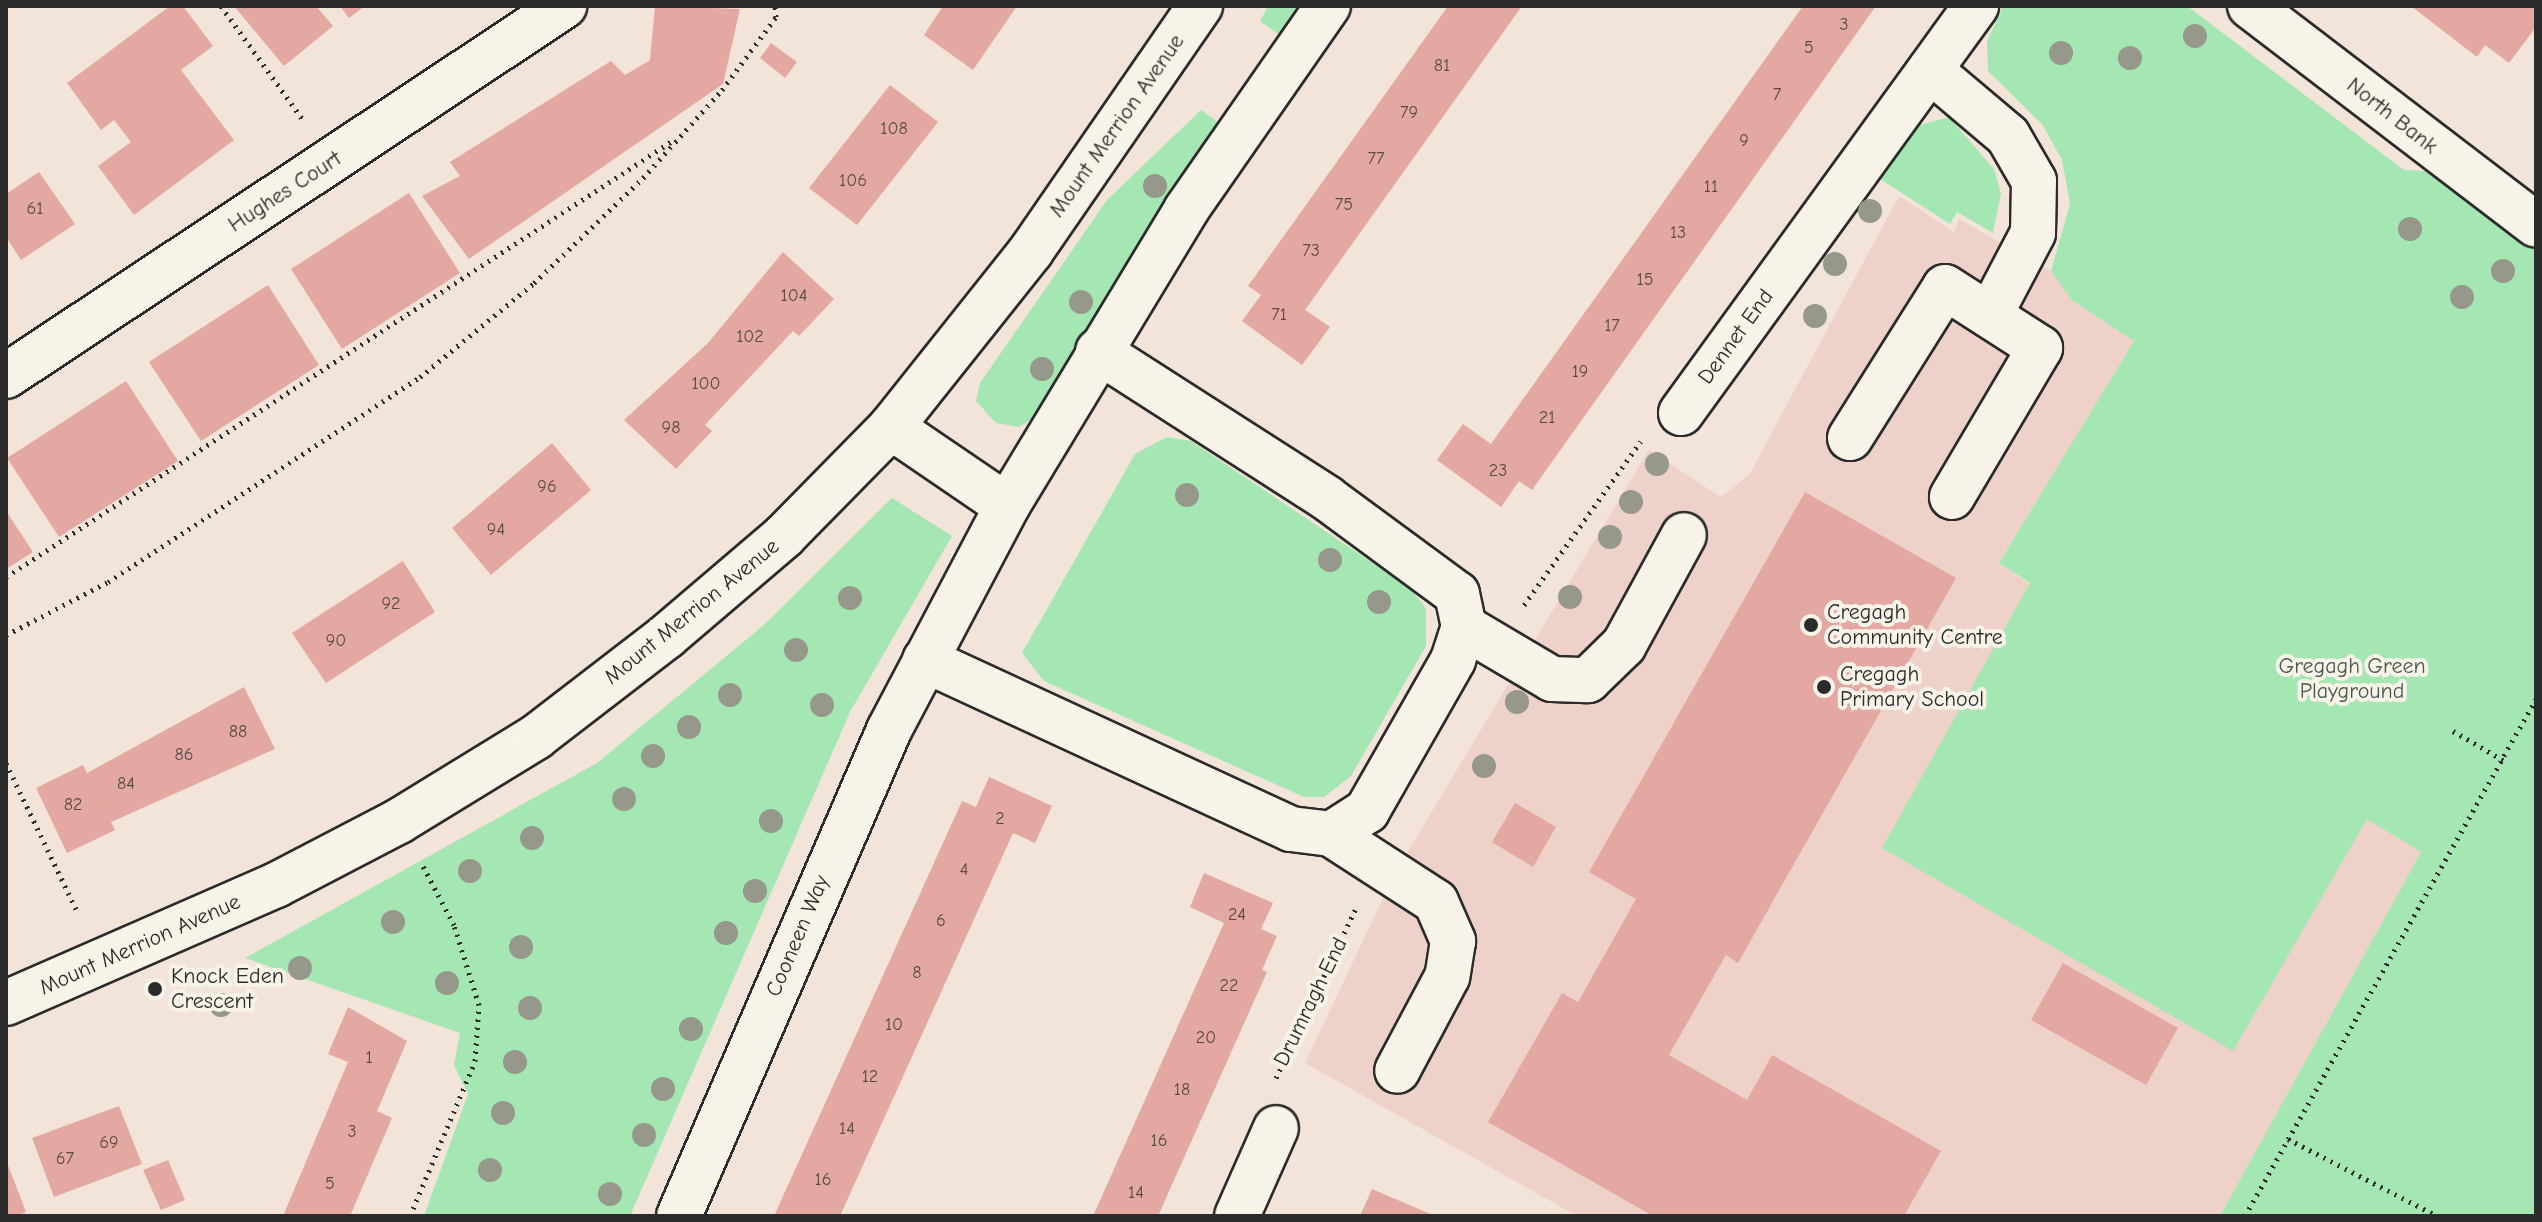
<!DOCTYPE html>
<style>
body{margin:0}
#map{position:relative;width:2542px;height:1222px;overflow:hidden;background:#f3e4da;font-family:"Comic Neue",sans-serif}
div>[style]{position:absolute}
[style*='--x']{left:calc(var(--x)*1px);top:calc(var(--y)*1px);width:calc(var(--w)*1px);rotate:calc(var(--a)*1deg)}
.built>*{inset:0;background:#eed2c9}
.green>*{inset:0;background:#a4e7b2}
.building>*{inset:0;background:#e2a8a1}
.path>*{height:5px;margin-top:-2.5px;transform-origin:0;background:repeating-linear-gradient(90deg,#2b2b2b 0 2px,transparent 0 8px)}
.roads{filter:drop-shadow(2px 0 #2b2b2b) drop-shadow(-2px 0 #2b2b2b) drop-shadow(0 2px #2b2b2b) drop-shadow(0 -2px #2b2b2b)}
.minor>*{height:44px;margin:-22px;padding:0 22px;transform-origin:22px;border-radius:22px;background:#f7f3e8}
.trees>*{width:24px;height:24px;margin:-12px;border-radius:50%;background:#96988c}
.dots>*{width:22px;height:22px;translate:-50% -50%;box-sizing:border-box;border:4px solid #f7f3e8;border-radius:50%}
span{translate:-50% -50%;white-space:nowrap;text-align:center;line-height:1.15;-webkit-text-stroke:8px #f7f3e8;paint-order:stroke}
.number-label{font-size:18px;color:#594a48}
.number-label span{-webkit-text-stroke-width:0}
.street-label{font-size:22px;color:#2b2b2b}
.poi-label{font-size:22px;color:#2b2b2b}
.left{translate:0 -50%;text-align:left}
.park-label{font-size:22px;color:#495a4d}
.frame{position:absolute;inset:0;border:8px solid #2b2b2b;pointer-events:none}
</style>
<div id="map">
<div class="built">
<div style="clip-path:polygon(1899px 196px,1954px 232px,1959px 219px,2051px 271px,2072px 300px,2134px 341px,1999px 563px,2421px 852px,2220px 1216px,1577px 1216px,1305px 1063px,1395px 873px,1649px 450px,1721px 497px,1749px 475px)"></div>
</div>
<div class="green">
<div style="clip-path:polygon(1268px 6px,1299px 6px,1279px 35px,1260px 21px)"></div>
<div style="clip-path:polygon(2003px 6px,2187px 6px,2404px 170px,2445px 172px,2536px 243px,2536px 1216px,2220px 1216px,2421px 852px,2367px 819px,2233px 1051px,1882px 848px,2030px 583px,1999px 563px,2134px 341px,2072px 300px,2051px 271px,2070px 204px,2062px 160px,2042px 124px,1988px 71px,1987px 42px)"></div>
<div style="clip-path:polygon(1201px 110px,1218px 122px,1037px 416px,1019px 427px,996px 423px,976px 401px,980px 383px,1107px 200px)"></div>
<div style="clip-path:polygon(1949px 117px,1994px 169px,2001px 194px,1993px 233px,1957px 212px,1950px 224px,1877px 177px,1920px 125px)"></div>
<div style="clip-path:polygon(1167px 437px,1191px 441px,1410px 588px,1426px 608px,1426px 646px,1351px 776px,1324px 797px,1304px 797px,1044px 681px,1022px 653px,1135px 454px)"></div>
<div style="clip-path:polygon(892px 498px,952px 536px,850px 712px,630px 1216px,424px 1216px,468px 1094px,454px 1065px,460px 1033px,245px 958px,597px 763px,764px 625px)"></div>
</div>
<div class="building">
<div style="clip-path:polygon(170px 6px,183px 6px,213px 46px,181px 70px,234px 140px,134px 215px,98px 166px,131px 142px,114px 120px,101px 130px,67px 83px)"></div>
<div style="clip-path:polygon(234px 6px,316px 6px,333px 26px,284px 66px)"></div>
<div style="clip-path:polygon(340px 6px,365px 6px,349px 18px)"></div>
<div style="clip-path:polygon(655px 6px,740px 9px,723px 84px,469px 259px,422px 196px,460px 176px,450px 162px,611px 61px,625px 75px,650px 60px)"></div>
<div style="clip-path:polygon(943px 6px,1017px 6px,973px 70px,924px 35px)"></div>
<div style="clip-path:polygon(1448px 6px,1522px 6px,1305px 310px,1330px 327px,1302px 365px,1242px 321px,1261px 295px,1248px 286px)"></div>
<div style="clip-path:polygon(1803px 6px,1876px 6px,1532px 490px,1519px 481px,1501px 507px,1437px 460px,1463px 424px,1491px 444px)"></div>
<div style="clip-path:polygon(2411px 6px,2536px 6px,2536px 27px,2509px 63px,2485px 45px,2477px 57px)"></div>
<div style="clip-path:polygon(771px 43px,797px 62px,785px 78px,760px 58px)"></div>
<div style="clip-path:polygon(890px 85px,938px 122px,857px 225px,809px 188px)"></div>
<div style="clip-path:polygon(39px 172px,75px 224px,21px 260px,6px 237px,6px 194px)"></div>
<div style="clip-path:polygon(409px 193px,460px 273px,342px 349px,291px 269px)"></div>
<div style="clip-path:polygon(783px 252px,834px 299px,799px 336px,793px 331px,705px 425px,712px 431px,676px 469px,624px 420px,708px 343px)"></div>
<div style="clip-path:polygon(268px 285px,319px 365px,201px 441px,149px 362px)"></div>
<div style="clip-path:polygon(126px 381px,178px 461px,59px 537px,7px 458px)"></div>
<div style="clip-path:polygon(552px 443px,591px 490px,491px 575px,452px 528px)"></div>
<div style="clip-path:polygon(1805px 492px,1956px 578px,1738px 963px,1726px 955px,1669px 1055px,1747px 1100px,1772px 1055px,1941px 1151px,1904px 1216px,1653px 1216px,1488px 1122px,1562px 993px,1578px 1002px,1636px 899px,1589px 872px)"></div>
<div style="clip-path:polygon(6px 511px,33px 552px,6px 569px)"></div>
<div style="clip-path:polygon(403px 561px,435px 612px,326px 683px,292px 633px)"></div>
<div style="clip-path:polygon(244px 687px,275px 749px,111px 822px,115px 830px,67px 853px,36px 788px,83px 765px,87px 773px)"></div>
<div style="clip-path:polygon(989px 777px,1052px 806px,1035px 843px,1013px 833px,840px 1216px,774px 1216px,962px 801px,976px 807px)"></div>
<div style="clip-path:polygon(1515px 803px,1556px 827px,1533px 867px,1492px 842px)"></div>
<div style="clip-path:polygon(1204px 873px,1273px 903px,1261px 929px,1277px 936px,1262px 970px,1267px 972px,1158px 1216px,1093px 1216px,1224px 923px,1190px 907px)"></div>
<div style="clip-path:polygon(2063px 963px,2178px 1028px,2146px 1085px,2031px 1020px)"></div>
<div style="clip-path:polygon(348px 1007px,407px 1041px,377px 1111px,392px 1118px,350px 1216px,283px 1216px,348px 1062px,328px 1054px)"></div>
<div style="clip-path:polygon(119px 1106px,142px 1164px,54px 1197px,32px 1138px)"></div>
<div style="clip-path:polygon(6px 1160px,26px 1212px,16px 1216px,6px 1216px)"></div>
<div style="clip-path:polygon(168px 1160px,185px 1200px,161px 1210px,143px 1170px)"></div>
<div style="clip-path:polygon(1372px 1189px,1435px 1216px,1360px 1216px)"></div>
</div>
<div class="path">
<div style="--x:221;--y:6;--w:142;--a:54.2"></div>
<div style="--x:6;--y:577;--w:800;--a:-33.21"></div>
<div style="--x:1524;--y:605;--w:201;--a:-54.5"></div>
<div style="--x:6;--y:635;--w:115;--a:-27.5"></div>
<div style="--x:108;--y:582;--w:373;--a:-33.3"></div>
<div style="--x:420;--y:377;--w:148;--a:-39.5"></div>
<div style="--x:534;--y:283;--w:151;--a:-43.9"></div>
<div style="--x:643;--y:178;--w:118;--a:-48.1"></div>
<div style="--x:722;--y:90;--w:91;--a:-53.5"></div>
<div style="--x:776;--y:17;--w:11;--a:-95"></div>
<div style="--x:2453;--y:731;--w:58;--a:30.1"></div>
<div style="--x:6;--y:763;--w:166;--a:64.4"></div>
<div style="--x:1276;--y:1078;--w:186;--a:-64.8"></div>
<div style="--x:2288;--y:1139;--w:163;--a:27.3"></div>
<div style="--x:410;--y:1216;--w:168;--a:-67.2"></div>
<div style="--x:475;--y:1061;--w:56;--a:-85.9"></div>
<div style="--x:479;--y:1005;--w:84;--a:-107.4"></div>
<div style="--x:454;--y:925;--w:69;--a:-117.7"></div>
<div style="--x:2245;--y:1216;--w:593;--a:-60.63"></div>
</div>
<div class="roads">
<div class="minor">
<div style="--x:2250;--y:6;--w:360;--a:37.4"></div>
<div style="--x:1930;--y:70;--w:102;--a:40.2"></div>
<div style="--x:2008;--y:136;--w:52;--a:60"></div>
<div style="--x:2034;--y:181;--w:52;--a:91.1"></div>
<div style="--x:2033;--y:233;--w:93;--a:117.7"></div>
<div style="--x:6;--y:376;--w:670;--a:-33.55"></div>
<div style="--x:1681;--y:413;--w:503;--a:-54.06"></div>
<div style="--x:891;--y:427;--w:140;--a:34.3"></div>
<div style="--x:1850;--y:438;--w:178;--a:-57.8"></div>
<div style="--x:1945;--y:287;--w:113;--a:32.7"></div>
<div style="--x:2040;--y:348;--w:173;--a:120.6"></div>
<div style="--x:1464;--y:627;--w:102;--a:30.6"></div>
<div style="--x:1552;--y:679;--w:36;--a:2"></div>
<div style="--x:1588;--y:680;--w:50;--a:-44.2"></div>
<div style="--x:1624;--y:645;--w:125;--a:-61.4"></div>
<div style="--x:925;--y:660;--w:403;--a:24.8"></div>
<div style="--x:1291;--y:829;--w:40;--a:7.1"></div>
<div style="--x:1331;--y:834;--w:43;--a:-32.6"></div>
<div style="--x:1367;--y:811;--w:174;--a:-60.3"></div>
<div style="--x:1453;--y:660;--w:35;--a:-72"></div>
<div style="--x:1464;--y:627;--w:34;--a:-102"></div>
<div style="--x:1457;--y:594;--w:162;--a:-143.6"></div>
<div style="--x:1327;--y:498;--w:272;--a:-147.3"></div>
<div style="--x:1331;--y:834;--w:125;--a:32.9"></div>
<div style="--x:1436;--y:902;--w:43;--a:66.4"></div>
<div style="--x:1453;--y:941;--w:36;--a:99"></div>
<div style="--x:1447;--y:977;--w:106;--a:118"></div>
<div style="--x:6;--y:1003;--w:295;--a:-23.6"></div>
<div style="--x:276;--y:885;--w:139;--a:-27.5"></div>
<div style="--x:399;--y:821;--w:161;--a:-31.5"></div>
<div style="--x:536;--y:737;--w:165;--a:-37.6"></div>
<div style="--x:667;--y:636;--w:154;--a:-40.5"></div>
<div style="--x:784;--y:536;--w:153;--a:-45.5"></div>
<div style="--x:891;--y:427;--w:225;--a:-51.5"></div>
<div style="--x:1031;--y:251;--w:298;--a:-55.4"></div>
<div style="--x:679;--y:1216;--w:529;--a:-66.63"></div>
<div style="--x:889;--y:730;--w:253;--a:-62.2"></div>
<div style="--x:1007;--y:506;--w:346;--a:-58.8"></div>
<div style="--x:1186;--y:210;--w:249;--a:-55.2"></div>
<div style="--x:1237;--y:1216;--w:96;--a:-66.1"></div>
</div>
</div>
<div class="trees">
<div style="left:2195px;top:36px"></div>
<div style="left:2061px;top:53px"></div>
<div style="left:2130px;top:58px"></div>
<div style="left:1155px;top:186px"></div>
<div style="left:1870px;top:211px"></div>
<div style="left:2410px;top:229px"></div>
<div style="left:1835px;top:264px"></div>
<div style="left:2503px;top:271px"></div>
<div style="left:2462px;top:297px"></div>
<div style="left:1081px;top:302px"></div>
<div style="left:1815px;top:316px"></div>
<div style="left:1042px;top:369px"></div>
<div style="left:1657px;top:464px"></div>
<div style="left:1187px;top:495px"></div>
<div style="left:1631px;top:502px"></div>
<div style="left:1610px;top:537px"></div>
<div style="left:1330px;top:560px"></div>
<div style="left:1570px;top:597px"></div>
<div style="left:850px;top:598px"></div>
<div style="left:1379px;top:602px"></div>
<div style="left:796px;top:650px"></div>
<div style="left:730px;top:695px"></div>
<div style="left:1517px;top:702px"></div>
<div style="left:822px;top:705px"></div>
<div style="left:689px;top:727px"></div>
<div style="left:653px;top:756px"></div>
<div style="left:1484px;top:766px"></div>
<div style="left:624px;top:799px"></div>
<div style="left:771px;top:821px"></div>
<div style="left:532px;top:838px"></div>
<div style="left:470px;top:871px"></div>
<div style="left:755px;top:891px"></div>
<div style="left:393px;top:922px"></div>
<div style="left:726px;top:933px"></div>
<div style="left:521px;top:947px"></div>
<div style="left:300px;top:968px"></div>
<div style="left:447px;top:983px"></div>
<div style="left:221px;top:1005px"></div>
<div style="left:530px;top:1008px"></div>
<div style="left:691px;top:1029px"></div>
<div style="left:515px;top:1062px"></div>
<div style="left:663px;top:1089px"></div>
<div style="left:503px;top:1113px"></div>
<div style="left:644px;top:1135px"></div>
<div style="left:490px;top:1170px"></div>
<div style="left:610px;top:1194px"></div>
</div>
<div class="dots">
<div style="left:1811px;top:625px;background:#2b2b2b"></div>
<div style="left:1824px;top:687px;background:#2b2b2b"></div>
<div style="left:155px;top:989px;background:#2b2b2b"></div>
</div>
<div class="number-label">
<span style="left:1844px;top:25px">3</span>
<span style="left:1809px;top:48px">5</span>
<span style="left:1442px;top:66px">81</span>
<span style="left:1777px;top:95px">7</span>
<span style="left:1409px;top:113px">79</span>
<span style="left:894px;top:129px">108</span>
<span style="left:1744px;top:141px">9</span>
<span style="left:1376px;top:159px">77</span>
<span style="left:853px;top:181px">106</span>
<span style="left:1711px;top:187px">11</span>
<span style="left:1344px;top:205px">75</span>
<span style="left:35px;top:209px">61</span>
<span style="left:1678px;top:233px">13</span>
<span style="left:1311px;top:251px">73</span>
<span style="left:1645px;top:280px">15</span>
<span style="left:794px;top:296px">104</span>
<span style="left:1279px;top:315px">71</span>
<span style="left:1612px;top:326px">17</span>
<span style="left:750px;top:337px">102</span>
<span style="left:1580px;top:372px">19</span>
<span style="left:706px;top:384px">100</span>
<span style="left:1547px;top:418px">21</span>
<span style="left:671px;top:428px">98</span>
<span style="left:1498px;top:471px">23</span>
<span style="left:547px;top:487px">96</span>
<span style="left:496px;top:530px">94</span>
<span style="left:391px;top:604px">92</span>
<span style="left:336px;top:641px">90</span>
<span style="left:238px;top:732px">88</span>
<span style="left:184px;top:755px">86</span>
<span style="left:126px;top:784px">84</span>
<span style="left:73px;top:805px">82</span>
<span style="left:1000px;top:819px">2</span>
<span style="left:964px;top:870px">4</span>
<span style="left:1237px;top:915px">24</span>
<span style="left:941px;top:921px">6</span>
<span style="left:917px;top:973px">8</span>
<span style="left:1229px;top:986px">22</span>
<span style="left:894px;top:1025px">10</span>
<span style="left:1206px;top:1038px">20</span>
<span style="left:369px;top:1058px">1</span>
<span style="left:870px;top:1077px">12</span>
<span style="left:1182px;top:1090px">18</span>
<span style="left:847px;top:1129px">14</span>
<span style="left:352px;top:1132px">3</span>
<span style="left:1159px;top:1141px">16</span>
<span style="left:109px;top:1143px">69</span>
<span style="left:65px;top:1159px">67</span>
<span style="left:823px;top:1180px">16</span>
<span style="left:330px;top:1184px">5</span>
<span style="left:1136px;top:1193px">14</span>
</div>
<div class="street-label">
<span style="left:2392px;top:116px;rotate:38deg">North Bank</span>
<span style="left:1117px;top:126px;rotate:-55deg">Mount Merrion Avenue</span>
<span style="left:285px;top:192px;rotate:-33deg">Hughes Court</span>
<span style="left:1736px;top:337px;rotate:-54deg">Dennet End</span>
<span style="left:692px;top:612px;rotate:-39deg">Mount Merrion Avenue</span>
<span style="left:798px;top:936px;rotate:-67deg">Cooneen Way</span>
<span style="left:140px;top:945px;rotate:-24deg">Mount Merrion Avenue</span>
<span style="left:1311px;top:1002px;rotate:-64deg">Drumragh End</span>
</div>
<div class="poi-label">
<span class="left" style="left:1827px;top:625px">Cregagh<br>Community Centre</span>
<span class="left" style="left:1840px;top:687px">Cregagh<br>Primary School</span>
<span class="left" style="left:171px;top:989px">Knock Eden<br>Crescent</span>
</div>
<div class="park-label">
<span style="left:2352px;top:679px">Gregagh Green<br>Playground</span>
</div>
<div class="frame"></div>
</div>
